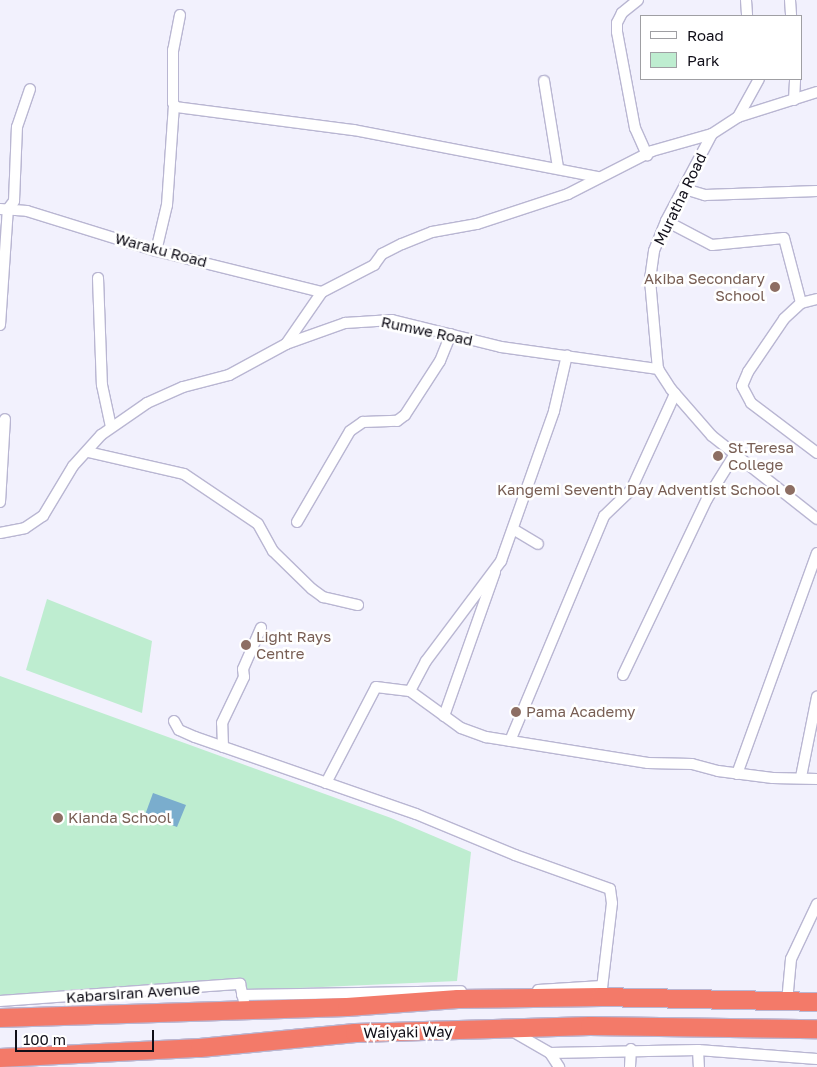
<!DOCTYPE html>
<style>
body{margin:0}
#map{position:relative;width:817px;height:1067px;overflow:hidden;background:#f2f1fd;font-family:"Golos Text",sans-serif}
div>[style]{position:absolute}
[style*='--x']{left:calc(var(--x)*1px);top:calc(var(--y)*1px);width:calc(var(--w)*1px);rotate:calc(var(--a)*1deg)}
.green>*{inset:0;background:#beedd0}
.water>*{inset:0;background:#7aadcd}
.roads{filter:drop-shadow(1px 0 #b9b6d2) drop-shadow(-1px 0 #b9b6d2) drop-shadow(0 1px #b9b6d2) drop-shadow(0 -1px #b9b6d2)}
.street>*{height:10px;margin:-5px;padding:0 5px;transform-origin:5px;border-radius:5px;background:#fff}
.highway>*{height:18px;margin:-9px;padding:0 9px;transform-origin:9px;border-radius:9px;background:#f37a69}
.dots>*{width:14px;height:14px;translate:-50% -50%;box-sizing:border-box;border:2px solid #fff;border-radius:50%}
span{translate:-50% -50%;white-space:nowrap;text-align:center;line-height:1.15;-webkit-text-stroke:5px #fff;paint-order:stroke}
.street-label{font-size:15px;color:#100e18}
.education-label{font-size:15px;color:#785e54}
.right{translate:-100% -50%;text-align:right}
.left{translate:0 -50%;text-align:left}
.legend{position:absolute;left:640px;top:15px;width:162px;height:65px;box-sizing:border-box;background:#fff;border:1px solid #9f9fa3;margin:0;padding:6px 9px;list-style:none;font-size:15px;color:#100e18}
.legend li{display:flex;align-items:center;gap:10px;height:25px}
.legend b{width:25px;border:1px solid #9f9fa3}
.scale{position:absolute;left:15px;top:1030px;width:139px;height:22px;box-sizing:border-box;border:2px solid #100e18;border-top:0;padding-left:6px;font-size:15px;line-height:18px;white-space:nowrap;color:#100e18;-webkit-text-stroke:4px #fff;paint-order:stroke}
</style>
<div id="map">
<div class="green">
<div style="clip-path:polygon(47px 599px,152px 641px,142px 713px,26px 670px)"></div>
<div style="clip-path:polygon(0 676px,391px 818px,471px 852px,457px 981px,0 1001px)"></div>
</div>
<div class="water">
<div style="clip-path:polygon(153px 793px,186px 805px,177px 827px,145px 815px)"></div>
</div>
<div class="roads">
<div class="street">
<div style="--x:638;--y:0;--w:21;--a:141"></div>
<div style="--x:622;--y:13;--w:11;--a:117"></div>
<div style="--x:617;--y:23;--w:9;--a:90"></div>
<div style="--x:617;--y:32;--w:98;--a:79.4"></div>
<div style="--x:635;--y:128;--w:30;--a:66"></div>
<div style="--x:746;--y:0;--w:16;--a:86"></div>
<div style="--x:790;--y:0;--w:16;--a:86"></div>
<div style="--x:180;--y:15;--w:36;--a:101"></div>
<div style="--x:173;--y:50;--w:53;--a:90"></div>
<div style="--x:173;--y:103;--w:5;--a:53"></div>
<div style="--x:176;--y:107;--w:179;--a:7.4"></div>
<div style="--x:354;--y:130;--w:248;--a:10.9"></div>
<div style="--x:544;--y:81;--w:87;--a:80.8"></div>
<div style="--x:817;--y:92;--w:83;--a:162.4"></div>
<div style="--x:738;--y:117;--w:31;--a:147"></div>
<div style="--x:712;--y:134;--w:98;--a:117.9"></div>
<div style="--x:666;--y:221;--w:32;--a:112"></div>
<div style="--x:654;--y:251;--w:29;--a:98"></div>
<div style="--x:650;--y:280;--w:89;--a:84.9"></div>
<div style="--x:658;--y:369;--w:24;--a:57"></div>
<div style="--x:671;--y:389;--w:62;--a:48.9"></div>
<div style="--x:712;--y:436;--w:134;--a:38.3"></div>
<div style="--x:794;--y:100;--w:21;--a:-87"></div>
<div style="--x:738;--y:117;--w:43;--a:-61.1"></div>
<div style="--x:685;--y:189;--w:21;--a:17"></div>
<div style="--x:705;--y:195;--w:112;--a:-2"></div>
<div style="--x:0;--y:209;--w:27;--a:4"></div>
<div style="--x:27;--y:211;--w:135;--a:17.2"></div>
<div style="--x:156;--y:251;--w:171;--a:13.9"></div>
<div style="--x:666;--y:221;--w:52;--a:27.6"></div>
<div style="--x:712;--y:245;--w:72;--a:-5.6"></div>
<div style="--x:784;--y:238;--w:67;--a:75.3"></div>
<div style="--x:156;--y:251;--w:47;--a:-76.6"></div>
<div style="--x:167;--y:205;--w:99;--a:-86"></div>
<div style="--x:98;--y:278;--w:107;--a:87.9"></div>
<div style="--x:102;--y:385;--w:43;--a:77.9"></div>
<div style="--x:817;--y:299;--w:16;--a:166"></div>
<div style="--x:801;--y:303;--w:23;--a:137"></div>
<div style="--x:784;--y:319;--w:64;--a:124.2"></div>
<div style="--x:748;--y:372;--w:15;--a:113"></div>
<div style="--x:742;--y:386;--w:19;--a:62"></div>
<div style="--x:751;--y:403;--w:83;--a:37.1"></div>
<div style="--x:0;--y:325;--w:116;--a:-86.1"></div>
<div style="--x:8;--y:209;--w:10;--a:-53"></div>
<div style="--x:14;--y:201;--w:74;--a:-87.7"></div>
<div style="--x:17;--y:127;--w:40;--a:-71.1"></div>
<div style="--x:286;--y:344;--w:63;--a:-55.3"></div>
<div style="--x:322;--y:292;--w:59;--a:-27.4"></div>
<div style="--x:374;--y:265;--w:14;--a:-54"></div>
<div style="--x:382;--y:254;--w:22;--a:-27"></div>
<div style="--x:402;--y:244;--w:32;--a:-22"></div>
<div style="--x:432;--y:232;--w:46;--a:-10.1"></div>
<div style="--x:477;--y:224;--w:96;--a:-18.2"></div>
<div style="--x:568;--y:194;--w:94;--a:-27.1"></div>
<div style="--x:652;--y:151;--w:62;--a:-15.8"></div>
<div style="--x:88;--y:452;--w:98;--a:12.9"></div>
<div style="--x:184;--y:474;--w:89;--a:34"></div>
<div style="--x:258;--y:524;--w:31;--a:61"></div>
<div style="--x:273;--y:551;--w:54;--a:44.3"></div>
<div style="--x:312;--y:589;--w:14;--a:36"></div>
<div style="--x:323;--y:597;--w:36;--a:13"></div>
<div style="--x:0;--y:502;--w:83;--a:-86.6"></div>
<div style="--x:297;--y:522;--w:105;--a:-59.8"></div>
<div style="--x:350;--y:431;--w:16;--a:-35"></div>
<div style="--x:363;--y:422;--w:34;--a:-2"></div>
<div style="--x:397;--y:421;--w:10;--a:-37"></div>
<div style="--x:405;--y:415;--w:64;--a:-57.1"></div>
<div style="--x:440;--y:361;--w:29;--a:-68"></div>
<div style="--x:513;--y:529;--w:29;--a:31"></div>
<div style="--x:0;--y:533;--w:25;--a:-11"></div>
<div style="--x:25;--y:528;--w:22;--a:-34"></div>
<div style="--x:43;--y:516;--w:58;--a:-59"></div>
<div style="--x:73;--y:466;--w:42;--a:-47.9"></div>
<div style="--x:101;--y:435;--w:56;--a:-34.8"></div>
<div style="--x:147;--y:403;--w:39;--a:-24"></div>
<div style="--x:183;--y:387;--w:48;--a:-14.6"></div>
<div style="--x:229;--y:375;--w:65;--a:-28.5"></div>
<div style="--x:286;--y:344;--w:63;--a:-19.6"></div>
<div style="--x:345;--y:323;--w:47;--a:-3.7"></div>
<div style="--x:392;--y:320;--w:112;--a:13.9"></div>
<div style="--x:501;--y:347;--w:159;--a:8"></div>
<div style="--x:623;--y:675;--w:195;--a:-64.5"></div>
<div style="--x:707;--y:499;--w:53;--a:-58.1"></div>
<div style="--x:410;--y:691;--w:63;--a:36"></div>
<div style="--x:461;--y:728;--w:27;--a:20"></div>
<div style="--x:486;--y:737;--w:164;--a:9.1"></div>
<div style="--x:648;--y:763;--w:44;--a:1.3"></div>
<div style="--x:692;--y:764;--w:27;--a:15"></div>
<div style="--x:718;--y:771;--w:55;--a:7.3"></div>
<div style="--x:773;--y:778;--w:44;--a:1.3"></div>
<div style="--x:444;--y:716;--w:153;--a:-70.5"></div>
<div style="--x:174;--y:721;--w:10;--a:61"></div>
<div style="--x:179;--y:730;--w:17;--a:24"></div>
<div style="--x:195;--y:737;--w:234;--a:19.2"></div>
<div style="--x:416;--y:814;--w:107;--a:22.5"></div>
<div style="--x:515;--y:855;--w:101;--a:19.7"></div>
<div style="--x:610;--y:889;--w:14;--a:82"></div>
<div style="--x:612;--y:903;--w:95;--a:96.7"></div>
<div style="--x:510;--y:741;--w:244;--a:-67.3"></div>
<div style="--x:604;--y:516;--w:37;--a:-44"></div>
<div style="--x:631;--y:490;--w:106;--a:-65.4"></div>
<div style="--x:223;--y:747;--w:24;--a:-92"></div>
<div style="--x:222;--y:723;--w:51;--a:-64.4"></div>
<div style="--x:244;--y:677;--w:8;--a:-97"></div>
<div style="--x:243;--y:669;--w:45;--a:-66.3"></div>
<div style="--x:737;--y:774;--w:235;--a:-70.1"></div>
<div style="--x:801;--y:777;--w:82;--a:-78.7"></div>
<div style="--x:326;--y:783;--w:108;--a:-62.5"></div>
<div style="--x:376;--y:687;--w:34;--a:7"></div>
<div style="--x:410;--y:691;--w:34;--a:-62"></div>
<div style="--x:426;--y:661;--w:125;--a:-53.1"></div>
<div style="--x:501;--y:561;--w:159;--a:-70.5"></div>
<div style="--x:554;--y:411;--w:57;--a:-76.9"></div>
<div style="--x:538;--y:990;--w:64;--a:-3.6"></div>
<div style="--x:242;--y:995;--w:219;--a:-1"></div>
<div style="--x:0;--y:1001;--w:241;--a:-4.1"></div>
<div style="--x:240;--y:984;--w:18;--a:77"></div>
<div style="--x:787;--y:1002;--w:43;--a:-84.7"></div>
<div style="--x:791;--y:959;--w:61;--a:-64.7"></div>
<div style="--x:510;--y:1030;--w:46;--a:29.9"></div>
<div style="--x:550;--y:1053;--w:17;--a:57"></div>
<div style="--x:698;--y:1050;--w:17;--a:87"></div>
<div style="--x:550;--y:1053;--w:148;--a:-1.2"></div>
<div style="--x:698;--y:1050;--w:119;--a:4.3"></div>
<div style="--x:630;--y:1067;--w:18;--a:-87"></div>
</div>
<div class="highway">
<div style="--x:0;--y:1018;--w:347;--a:-1.8"></div>
<div style="--x:347;--y:1007;--w:111;--a:-4.1"></div>
<div style="--x:458;--y:999;--w:143;--a:-0.8"></div>
<div style="--x:601;--y:997;--w:216;--a:1.3"></div>
<div style="--x:0;--y:1058;--w:200;--a:-2.9"></div>
<div style="--x:200;--y:1048;--w:156;--a:-5.5"></div>
<div style="--x:355;--y:1033;--w:235;--a:-1.7"></div>
<div style="--x:590;--y:1026;--w:227;--a:0.8"></div>
</div>
</div>
<div class="dots">
<div style="left:775px;top:287px;background:#8d6e63"></div>
<div style="left:718px;top:456px;background:#8d6e63"></div>
<div style="left:790px;top:490px;background:#8d6e63"></div>
<div style="left:246px;top:645px;background:#8d6e63"></div>
<div style="left:516px;top:712px;background:#8d6e63"></div>
<div style="left:58px;top:818px;background:#8d6e63"></div>
</div>
<div class="street-label">
<span style="left:680px;top:199px;rotate:-64deg">Muratha Road</span>
<span style="left:161px;top:250px;rotate:15deg">Waraku Road</span>
<span style="left:427px;top:331px;rotate:12deg">Rumwe Road</span>
<span style="left:133px;top:993px;rotate:-4deg">Kabarsiran Avenue</span>
<span style="left:408px;top:1032px;rotate:-1deg">Waiyaki Way</span>
</div>
<div class="education-label">
<span class="right" style="left:765px;top:287px">Akiba Secondary<br>School</span>
<span class="left" style="left:728px;top:456px">St.Teresa<br>College</span>
<span class="right" style="left:780px;top:490px">Kangemi Seventh Day Adventist School</span>
<span class="left" style="left:256px;top:645px">Light Rays<br>Centre</span>
<span class="left" style="left:526px;top:712px">Pama Academy</span>
<span class="left" style="left:68px;top:818px">Kianda School</span>
</div>
<ul class="legend">
<li><b style="height:6px;background:#fff"></b>Road</li>
<li><b style="height:14px;background:#beedd0"></b>Park</li>
</ul>
<div class="scale">100 m</div>
</div>
